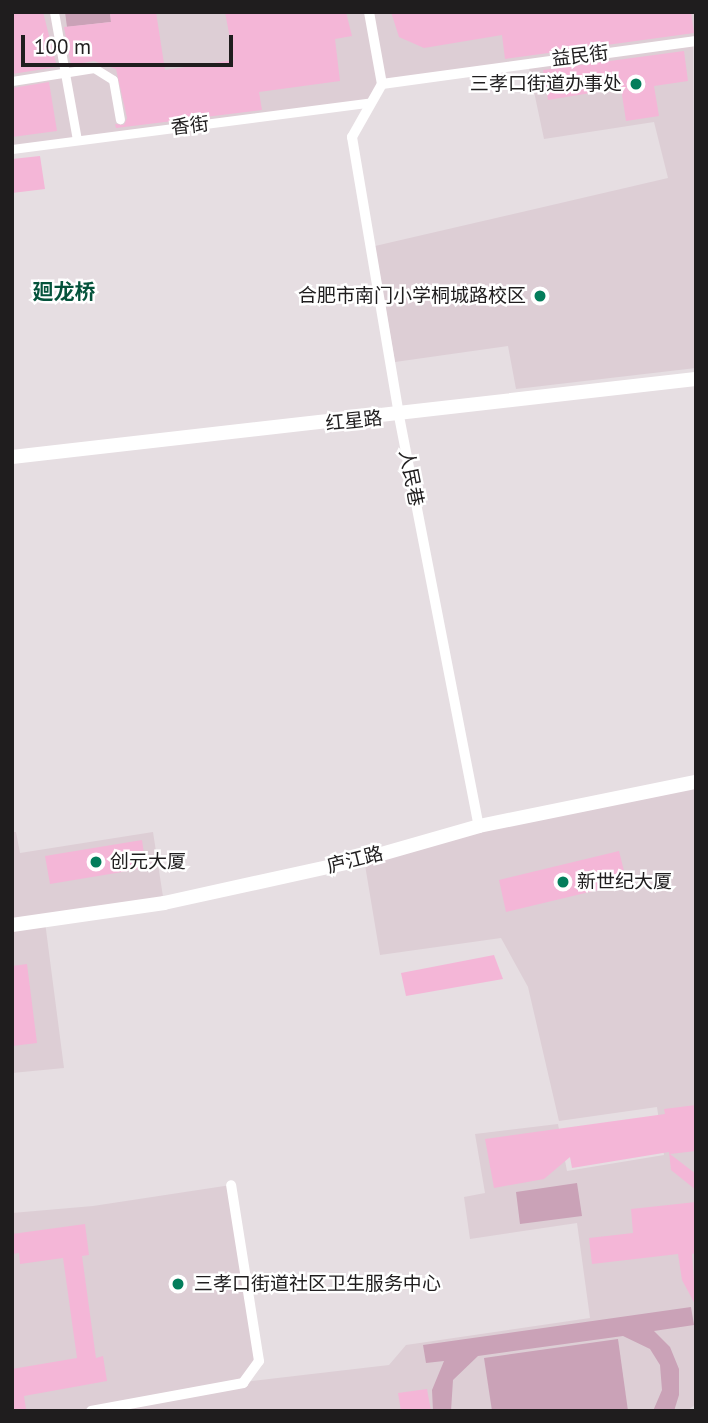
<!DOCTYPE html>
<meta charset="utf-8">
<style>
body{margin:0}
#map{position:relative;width:708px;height:1423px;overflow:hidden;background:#e6dee2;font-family:"PT Sans","Noto Sans SC",sans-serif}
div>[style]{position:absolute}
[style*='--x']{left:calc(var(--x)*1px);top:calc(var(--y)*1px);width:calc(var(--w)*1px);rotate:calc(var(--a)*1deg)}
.built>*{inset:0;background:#ddced5}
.green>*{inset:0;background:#caa2b7}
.building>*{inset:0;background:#f4b6d7}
.pedestrian>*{height:9px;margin:-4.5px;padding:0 4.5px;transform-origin:4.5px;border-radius:4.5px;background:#fff}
.minor>*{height:10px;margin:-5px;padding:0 5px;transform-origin:5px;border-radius:5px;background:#fff}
.tertiary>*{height:14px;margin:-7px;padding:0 7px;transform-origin:7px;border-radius:7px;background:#fff}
.dots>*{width:19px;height:19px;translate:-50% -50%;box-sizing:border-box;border:4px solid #fff;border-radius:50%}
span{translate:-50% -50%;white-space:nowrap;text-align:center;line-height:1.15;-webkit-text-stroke:5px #fff;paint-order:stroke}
.street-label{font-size:19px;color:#1f1d1e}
.poi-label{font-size:19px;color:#1f1d1e}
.right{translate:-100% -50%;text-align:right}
.left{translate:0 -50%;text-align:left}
.neighbourhood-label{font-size:21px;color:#04533b;font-weight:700}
.frame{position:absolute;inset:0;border:14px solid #1f1d1e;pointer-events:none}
.scale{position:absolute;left:21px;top:35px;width:212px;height:32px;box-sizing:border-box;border:4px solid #1f1d1e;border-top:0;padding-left:9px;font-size:21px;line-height:24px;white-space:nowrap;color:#1f1d1e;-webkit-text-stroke:5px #fff;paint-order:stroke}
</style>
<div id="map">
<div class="built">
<div style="clip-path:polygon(12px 12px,696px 12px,696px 41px,382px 84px,368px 103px,12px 149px)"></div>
<div style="clip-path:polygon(693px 45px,696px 368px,516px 389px,508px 346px,395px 362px,375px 246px,668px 178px,654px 122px,544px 139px,529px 68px)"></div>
<div style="clip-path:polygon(696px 782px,696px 1404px,687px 1411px,12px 1411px,12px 1213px,93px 1206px,231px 1185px,259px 1361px,244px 1382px,389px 1365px,406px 1345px,590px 1318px,577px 1223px,470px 1239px,464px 1197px,485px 1193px,475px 1134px,558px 1124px,567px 1171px,664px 1155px,657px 1107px,559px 1121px,528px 987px,501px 938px,380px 955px,364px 859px)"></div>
<div style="clip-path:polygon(12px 832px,16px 832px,20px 853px,153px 832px,164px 903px,45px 922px,64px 1068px,12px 1073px)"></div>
</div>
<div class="green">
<div style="clip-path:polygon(65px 12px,110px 12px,111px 22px,67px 27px)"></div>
<div style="clip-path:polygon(577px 1183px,582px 1216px,520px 1224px,516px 1192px)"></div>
<div style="clip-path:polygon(691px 1307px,694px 1325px,654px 1331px,670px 1347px,679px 1369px,679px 1395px,674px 1411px,653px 1411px,662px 1390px,660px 1365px,650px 1349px,623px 1336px,478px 1356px,453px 1380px,451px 1411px,433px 1411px,432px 1390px,444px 1361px,426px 1363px,423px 1345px)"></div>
<div style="clip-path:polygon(618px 1339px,628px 1411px,492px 1411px,484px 1358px)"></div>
</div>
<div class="building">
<div style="clip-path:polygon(12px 12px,43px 12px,57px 67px,12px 74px)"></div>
<div style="clip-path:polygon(110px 12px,156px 12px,165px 70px,234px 60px,225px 12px,346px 12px,352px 36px,335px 39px,340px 81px,259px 92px,262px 110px,116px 128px,115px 124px,124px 125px,127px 118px,116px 69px,94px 61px,71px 65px,64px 27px,111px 22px)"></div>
<div style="clip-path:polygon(391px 12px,691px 12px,694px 33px,505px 59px,502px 35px,424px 48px,399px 37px)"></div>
<div style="clip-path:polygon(684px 51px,688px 81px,654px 86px,659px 116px,626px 121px,621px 88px,548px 100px,543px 70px)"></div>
<div style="clip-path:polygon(49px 82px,57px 131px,12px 137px,12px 88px)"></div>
<div style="clip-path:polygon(40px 156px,45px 189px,12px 193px,12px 159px)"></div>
<div style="clip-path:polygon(142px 840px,146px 868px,50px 884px,45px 856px)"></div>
<div style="clip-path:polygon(619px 851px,627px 883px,506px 912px,499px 880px)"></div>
<div style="clip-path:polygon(494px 955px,503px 979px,406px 996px,401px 973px)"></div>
<div style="clip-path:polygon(27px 964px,37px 1043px,12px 1046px,12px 966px)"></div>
<div style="clip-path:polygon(696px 1105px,696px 1151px,670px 1154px,696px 1174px,696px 1190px,671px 1170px,669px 1152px,572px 1168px,570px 1157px,544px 1179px,494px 1188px,485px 1139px,665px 1114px,664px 1109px)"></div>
<div style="clip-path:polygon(696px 1202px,696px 1253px,692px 1254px,696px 1306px,682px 1280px,678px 1254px,592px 1264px,589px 1238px,633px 1233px,631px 1209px)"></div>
<div style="clip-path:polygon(85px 1224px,89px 1255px,82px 1256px,96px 1358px,103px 1356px,107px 1381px,24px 1396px,26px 1409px,12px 1411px,12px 1369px,77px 1358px,63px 1258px,20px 1264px,19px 1253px,12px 1254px,12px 1234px)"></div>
<div style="clip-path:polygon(427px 1389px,431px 1411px,401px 1411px,398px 1393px)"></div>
</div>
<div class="pedestrian">
<div style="--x:54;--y:12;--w:130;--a:79.8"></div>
<div style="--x:12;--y:81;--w:83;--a:-9"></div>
<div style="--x:94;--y:68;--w:22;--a:32"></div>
<div style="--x:113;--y:80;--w:40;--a:80"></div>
<div style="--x:12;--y:149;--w:359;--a:-7.4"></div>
</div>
<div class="minor">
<div style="--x:369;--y:12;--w:73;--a:79.8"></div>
<div style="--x:382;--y:84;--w:61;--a:119.5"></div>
<div style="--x:352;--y:137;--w:283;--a:80.4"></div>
<div style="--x:399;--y:416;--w:418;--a:79"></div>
<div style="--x:382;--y:84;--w:317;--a:-7.8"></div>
<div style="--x:91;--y:1411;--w:155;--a:-10.4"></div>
<div style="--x:243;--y:1383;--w:27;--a:-54"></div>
<div style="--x:259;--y:1361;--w:178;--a:-99"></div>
</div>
<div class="tertiary">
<div style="--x:12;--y:457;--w:688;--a:-6.51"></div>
<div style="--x:12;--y:925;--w:154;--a:-8.2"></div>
<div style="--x:164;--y:903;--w:205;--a:-12.4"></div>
<div style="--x:364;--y:859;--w:120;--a:-16"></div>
<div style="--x:479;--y:826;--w:221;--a:-11.5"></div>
</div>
<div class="dots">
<div style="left:636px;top:84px;background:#037d5b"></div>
<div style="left:540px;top:296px;background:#037d5b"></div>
<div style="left:96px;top:862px;background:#037d5b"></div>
<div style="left:563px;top:882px;background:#037d5b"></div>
<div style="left:178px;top:1284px;background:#037d5b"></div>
</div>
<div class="street-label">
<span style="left:580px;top:56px;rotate:-7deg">益民街</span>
<span style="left:190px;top:126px;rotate:-7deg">香街</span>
<span style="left:354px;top:421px;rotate:-6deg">红星路</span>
<span style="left:411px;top:478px;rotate:79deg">人民巷</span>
<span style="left:355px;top:860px;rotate:-14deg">庐江路</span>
</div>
<div class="poi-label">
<span class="right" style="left:622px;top:84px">三孝口街道办事处</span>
<span class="right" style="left:526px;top:296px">合肥市南门小学桐城路校区</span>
<span class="left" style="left:110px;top:862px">创元大厦</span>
<span class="left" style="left:577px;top:882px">新世纪大厦</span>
<span class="left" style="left:194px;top:1284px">三孝口街道社区卫生服务中心</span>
</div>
<div class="neighbourhood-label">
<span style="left:64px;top:292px">廻龙桥</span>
</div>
<div class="frame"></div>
<div class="scale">100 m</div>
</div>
